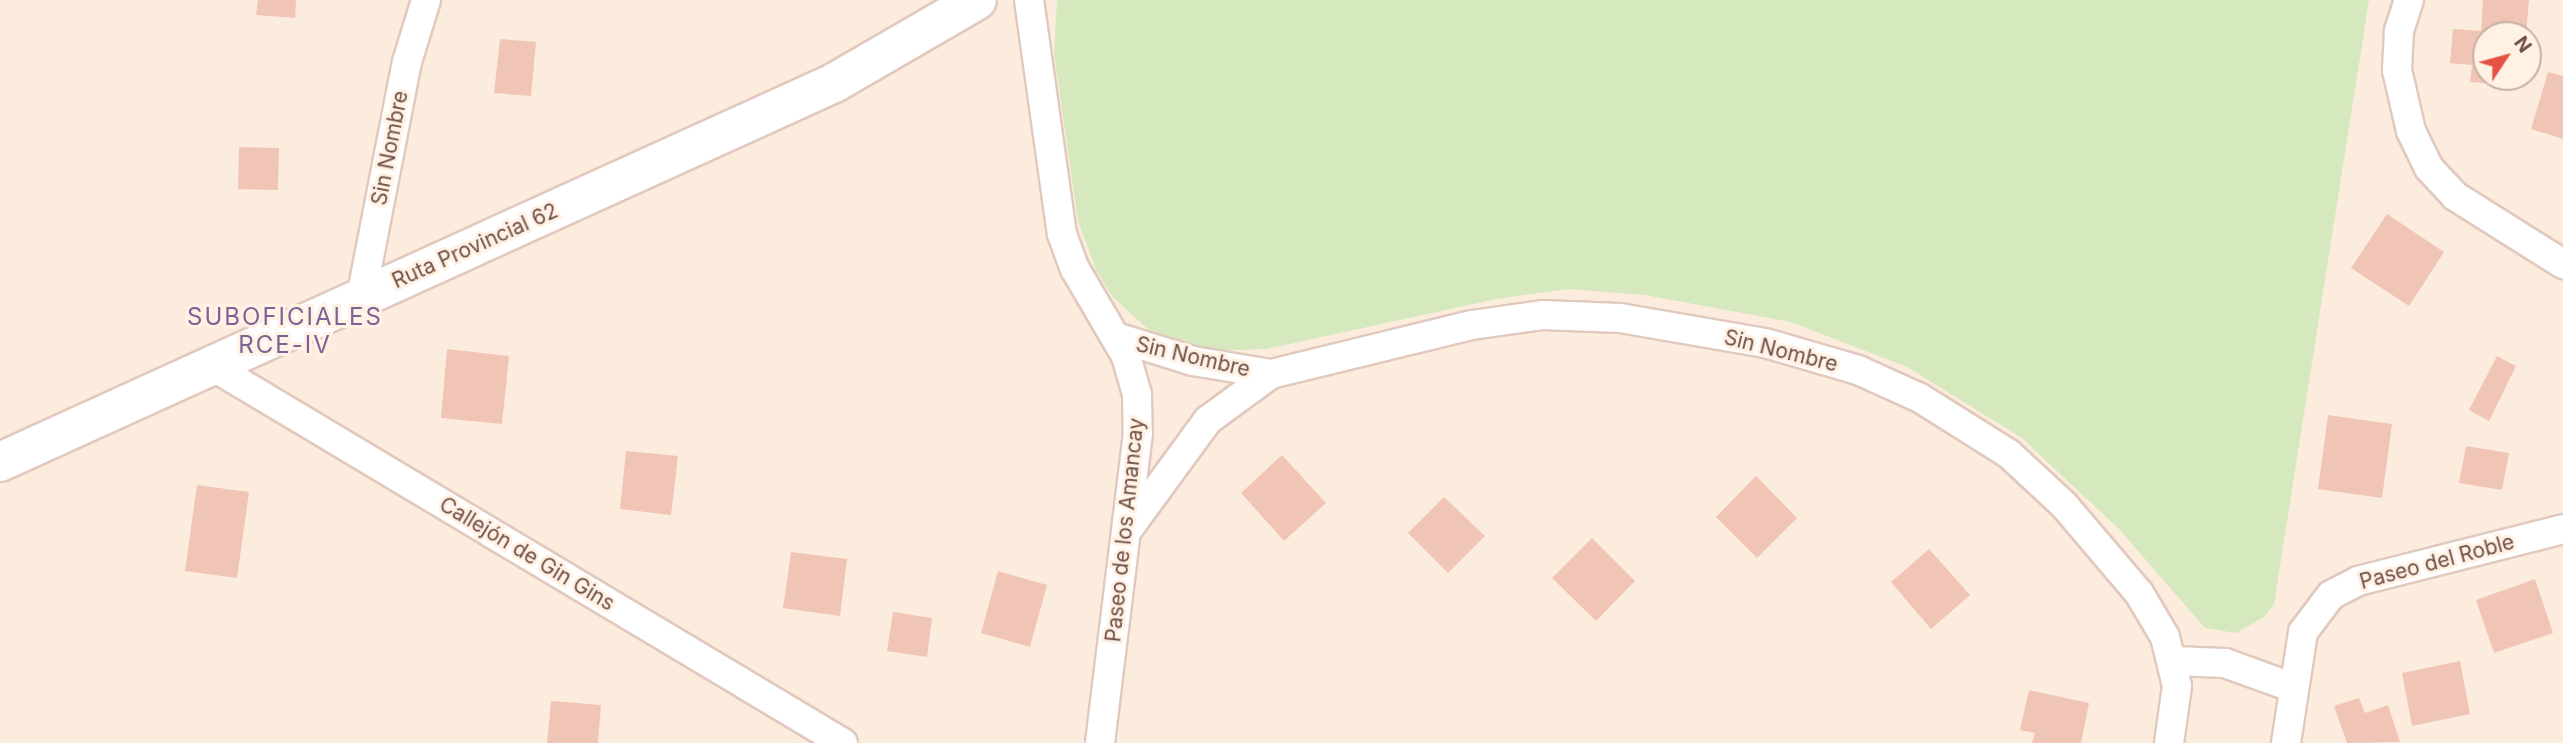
<!DOCTYPE html>
<meta charset="utf-8">
<style>
body{margin:0}
#map{position:relative;width:2563px;height:743px;overflow:hidden;background:#fcecde;font-family:Inter,sans-serif}
div>[style]{position:absolute}
[style*='--x']{left:calc(var(--x)*1px);top:calc(var(--y)*1px);width:calc(var(--w)*1px);rotate:calc(var(--a)*1deg)}
.green>*{inset:0;background:#d5e8be}
.building>*{inset:0;background:#f0c5b6}
.roads{filter:drop-shadow(2px 0 #e1c9be) drop-shadow(-2px 0 #e1c9be) drop-shadow(0 2px #e1c9be) drop-shadow(0 -2px #e1c9be)}
.minor>*{height:28px;margin:-14px;padding:0 14px;transform-origin:14px;border-radius:14px;background:#fff}
.secondary>*{height:38px;margin:-19px;padding:0 19px;transform-origin:19px;border-radius:19px;background:#fff}
span{translate:-50% -50%;white-space:nowrap;text-align:center;line-height:1.15;-webkit-text-stroke:6px #fff1e4;paint-order:stroke}
.street-label{font-size:21px;color:#715047}
.quarter-label{font-size:24px;color:#7d6394;letter-spacing:2px}
.north{position:absolute;left:2472px;top:21px;width:70px;height:70px;box-sizing:border-box;background:#fff1e4;border:2px solid #c6b1a5;border-radius:50%;rotate:54deg;font-size:19px;font-weight:700;line-height:28px;text-align:center;color:#715047}
.north::after{content:'';display:block;margin:auto;width:24px;height:32px;background:#e55144;clip-path:polygon(50% 0,100% 100%,50% 72%,0 100%)}
</style>
<div id="map">
<div class="green">
<div style="clip-path:polygon(1057px 0,2369px 0,2274px 604px,2264px 617px,2236px 633px,2205px 628px,2119px 529px,2022px 438px,1907px 367px,1791px 322px,1645px 295px,1568px 289px,1496px 299px,1266px 349px,1204px 351px,1154px 335px,1113px 297px,1097px 272px,1078px 221px,1054px 53px)"></div>
</div>
<div class="building">
<div style="clip-path:polygon(258px 0,296px 0,295px 18px,256px 15px)"></div>
<div style="clip-path:polygon(2483px 0,2529px 0,2526px 35px,2486px 35px,2486px 77px,2523px 77px,2523px 86px,2470px 82px,2472px 65px,2450px 63px,2453px 29px,2481px 31px)"></div>
<div style="clip-path:polygon(500px 39px,536px 42px,531px 96px,494px 93px)"></div>
<div style="clip-path:polygon(2548px 72px,2563px 76px,2563px 139px,2531px 129px)"></div>
<div style="clip-path:polygon(239px 147px,279px 148px,278px 190px,238px 189px)"></div>
<div style="clip-path:polygon(2387px 214px,2444px 252px,2409px 306px,2351px 268px)"></div>
<div style="clip-path:polygon(447px 349px,509px 356px,502px 424px,441px 418px)"></div>
<div style="clip-path:polygon(2497px 356px,2516px 366px,2489px 421px,2469px 410px)"></div>
<div style="clip-path:polygon(2328px 415px,2392px 424px,2382px 498px,2318px 489px)"></div>
<div style="clip-path:polygon(2466px 446px,2509px 453px,2502px 490px,2459px 483px)"></div>
<div style="clip-path:polygon(626px 451px,678px 456px,671px 515px,620px 509px)"></div>
<div style="clip-path:polygon(1282px 455px,1326px 503px,1284px 541px,1241px 493px)"></div>
<div style="clip-path:polygon(1756px 476px,1797px 518px,1757px 558px,1716px 517px)"></div>
<div style="clip-path:polygon(197px 485px,249px 492px,237px 578px,185px 571px)"></div>
<div style="clip-path:polygon(1444px 497px,1485px 536px,1448px 573px,1408px 533px)"></div>
<div style="clip-path:polygon(1592px 538px,1635px 581px,1596px 621px,1552px 578px)"></div>
<div style="clip-path:polygon(1929px 549px,1970px 595px,1931px 629px,1891px 582px)"></div>
<div style="clip-path:polygon(791px 552px,847px 559px,840px 616px,783px 608px)"></div>
<div style="clip-path:polygon(998px 571px,1047px 585px,1030px 647px,981px 633px)"></div>
<div style="clip-path:polygon(2535px 579px,2553px 633px,2494px 653px,2476px 600px)"></div>
<div style="clip-path:polygon(893px 612px,932px 618px,927px 657px,887px 651px)"></div>
<div style="clip-path:polygon(2460px 661px,2470px 714px,2412px 726px,2402px 673px)"></div>
<div style="clip-path:polygon(2029px 690px,2089px 703px,2081px 743px,2032px 743px,2035px 733px,2020px 730px)"></div>
<div style="clip-path:polygon(2359px 698px,2365px 713px,2388px 705px,2400px 742px,2347px 743px,2334px 706px)"></div>
<div style="clip-path:polygon(551px 701px,601px 705px,598px 743px,547px 743px)"></div>
</div>
<div class="roads">
<div class="minor">
<div style="--x:1029;--y:0;--w:236;--a:82"></div>
<div style="--x:1062;--y:234;--w:37;--a:70"></div>
<div style="--x:1075;--y:269;--w:101;--a:59.6"></div>
<div style="--x:1126;--y:356;--w:40;--a:74"></div>
<div style="--x:1137;--y:394;--w:39;--a:89"></div>
<div style="--x:1138;--y:433;--w:312;--a:97"></div>
<div style="--x:2409;--y:0;--w:33;--a:108"></div>
<div style="--x:2399;--y:31;--w:39;--a:93"></div>
<div style="--x:2397;--y:70;--w:63;--a:77.1"></div>
<div style="--x:2411;--y:131;--w:41;--a:64.1"></div>
<div style="--x:2429;--y:168;--w:38;--a:47"></div>
<div style="--x:2455;--y:196;--w:128;--a:32.2"></div>
<div style="--x:361;--y:298;--w:240;--a:-79"></div>
<div style="--x:407;--y:62;--w:65;--a:-73"></div>
<div style="--x:1116;--y:337;--w:81;--a:17.3"></div>
<div style="--x:1193;--y:361;--w:79;--a:9.5"></div>
<div style="--x:212;--y:366;--w:735;--a:30.86"></div>
<div style="--x:1126;--y:532;--w:139;--a:-53.8"></div>
<div style="--x:1208;--y:420;--w:78;--a:-36.1"></div>
<div style="--x:1271;--y:374;--w:207;--a:-13.7"></div>
<div style="--x:1472;--y:325;--w:72;--a:-8"></div>
<div style="--x:1543;--y:315;--w:77;--a:2.2"></div>
<div style="--x:1620;--y:318;--w:147;--a:9.8"></div>
<div style="--x:1765;--y:343;--w:97;--a:16.2"></div>
<div style="--x:1858;--y:370;--w:68;--a:24.3"></div>
<div style="--x:1920;--y:398;--w:105;--a:32.2"></div>
<div style="--x:2009;--y:454;--w:75;--a:42.8"></div>
<div style="--x:2064;--y:505;--w:116;--a:49.6"></div>
<div style="--x:2139;--y:593;--w:51;--a:59.4"></div>
<div style="--x:2165;--y:637;--w:50;--a:76.2"></div>
<div style="--x:2177;--y:686;--w:58;--a:98"></div>
<div style="--x:2174;--y:661;--w:51;--a:2.2"></div>
<div style="--x:2225;--y:663;--w:73;--a:19.9"></div>
<div style="--x:2286;--y:743;--w:112;--a:-81.3"></div>
<div style="--x:2303;--y:632;--w:46;--a:-52.9"></div>
<div style="--x:2331;--y:595;--w:30;--a:-27"></div>
<div style="--x:2358;--y:581;--w:211;--a:-14.2"></div>
</div>
<div class="secondary">
<div style="--x:0;--y:462;--w:916;--a:-24.44"></div>
<div style="--x:834;--y:83;--w:165;--a:-30.1"></div>
</div>
</div>
<div class="street-label">
<span style="left:390px;top:148px;rotate:-79deg">Sin Nombre</span>
<span style="left:475px;top:246px;rotate:-24deg">Ruta Provincial 62</span>
<span style="left:1781px;top:351px;rotate:14deg">Sin Nombre</span>
<span style="left:1193px;top:357px;rotate:13deg">Sin Nombre</span>
<span style="left:1125px;top:530px;rotate:-84deg">Paseo de los Amancay</span>
<span style="left:527px;top:554px;rotate:31deg">Callejón de Gin Gins</span>
<span style="left:2437px;top:562px;rotate:-15deg">Paseo del Roble</span>
</div>
<div class="quarter-label">
<span style="left:285px;top:331px">SUBOFICIALES<br>RCE-IV</span>
</div>
<div class="north">N</div>
</div>
